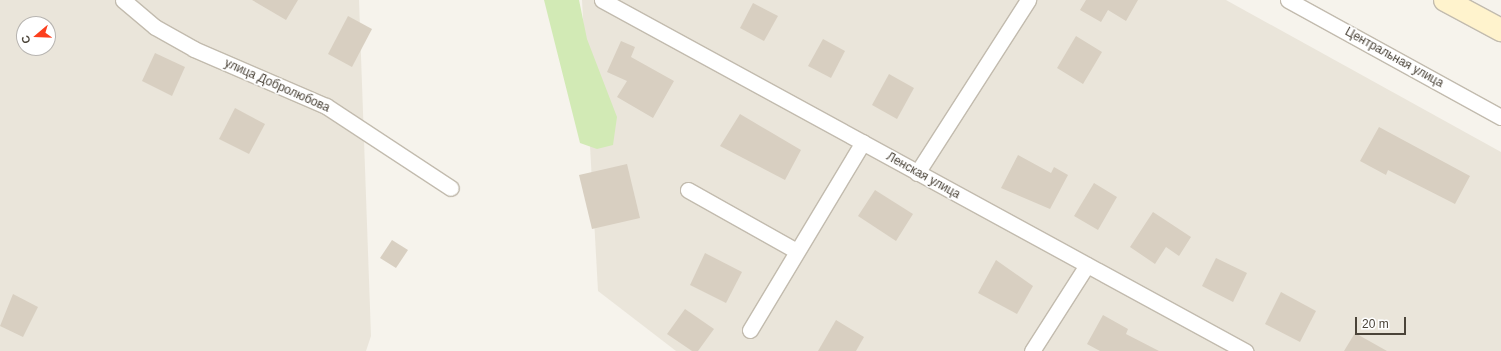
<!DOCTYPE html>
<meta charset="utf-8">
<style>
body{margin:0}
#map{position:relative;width:1501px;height:351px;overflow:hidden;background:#f6f3ec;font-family:Helvetica,sans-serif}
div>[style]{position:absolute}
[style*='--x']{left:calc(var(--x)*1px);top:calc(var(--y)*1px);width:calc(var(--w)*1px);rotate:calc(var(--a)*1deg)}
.residential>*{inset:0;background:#eae5da}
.green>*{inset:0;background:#d2eab5}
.building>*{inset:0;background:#d8cfc1}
.roads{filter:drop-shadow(1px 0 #c2bbae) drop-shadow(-1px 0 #c2bbae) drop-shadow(0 1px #c2bbae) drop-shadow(0 -1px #c2bbae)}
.minor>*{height:15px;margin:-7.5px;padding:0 7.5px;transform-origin:7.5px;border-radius:7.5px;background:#fff}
.secondary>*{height:22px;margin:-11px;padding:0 11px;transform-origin:11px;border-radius:11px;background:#fff3cd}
span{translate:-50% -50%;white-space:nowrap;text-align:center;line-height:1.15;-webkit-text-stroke:3px #fff;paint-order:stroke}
.street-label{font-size:12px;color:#4b4439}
.north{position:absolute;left:16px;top:16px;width:40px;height:40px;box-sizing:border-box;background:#fff;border:1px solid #b7b4b0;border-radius:50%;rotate:251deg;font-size:11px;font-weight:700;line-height:16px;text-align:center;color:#4b4439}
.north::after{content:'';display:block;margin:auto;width:14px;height:18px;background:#fc3f1d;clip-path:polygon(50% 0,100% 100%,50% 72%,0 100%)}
.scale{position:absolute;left:1355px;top:317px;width:51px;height:18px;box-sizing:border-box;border:2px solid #4b4439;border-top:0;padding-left:5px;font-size:12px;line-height:14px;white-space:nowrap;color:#4b4439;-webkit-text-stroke:3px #fff;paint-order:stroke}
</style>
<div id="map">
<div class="residential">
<div style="clip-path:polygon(evenodd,0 0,359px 0,371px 336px,366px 351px,0 351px,0 0,24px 24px,48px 24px,48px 48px,24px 48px,24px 24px)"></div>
<div style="clip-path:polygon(582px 0,1226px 0,1501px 152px,1501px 351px,676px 351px,598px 291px)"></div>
</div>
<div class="green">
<div style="clip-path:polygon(544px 0,579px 0,587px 39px,617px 117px,613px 145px,597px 149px,580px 143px)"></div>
</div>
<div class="building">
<div style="clip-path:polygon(252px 0,298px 0,286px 20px)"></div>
<div style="clip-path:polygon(1086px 0,1138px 0,1126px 21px,1108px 10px,1101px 22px,1080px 10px)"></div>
<div style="clip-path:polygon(753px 3px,778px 16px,764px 41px,740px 28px)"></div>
<div style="clip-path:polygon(348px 16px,372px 29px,352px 67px,328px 54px)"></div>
<div style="clip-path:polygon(1076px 36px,1102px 52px,1083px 84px,1057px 68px)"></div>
<div style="clip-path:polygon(823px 39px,845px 51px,831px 78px,808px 66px)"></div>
<div style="clip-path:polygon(621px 41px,635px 47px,631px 57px,674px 81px,653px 118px,617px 97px,627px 81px,607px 72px)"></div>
<div style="clip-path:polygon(155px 53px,185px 67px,172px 96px,142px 81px)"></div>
<div style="clip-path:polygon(889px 74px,914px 88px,897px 119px,872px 105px)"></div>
<div style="clip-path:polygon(235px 108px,265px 124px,249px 154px,219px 139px)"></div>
<div style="clip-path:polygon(740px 114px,801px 150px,785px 180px,720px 146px)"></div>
<div style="clip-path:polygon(1379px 127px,1470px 176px,1455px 204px,1388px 170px,1386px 175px,1360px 161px)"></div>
<div style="clip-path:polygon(1018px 155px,1051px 173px,1054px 167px,1068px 175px,1050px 209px,1001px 188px)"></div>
<div style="clip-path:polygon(627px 164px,640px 218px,592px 229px,579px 175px)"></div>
<div style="clip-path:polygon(1094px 183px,1117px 197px,1098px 230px,1074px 216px)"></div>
<div style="clip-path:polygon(875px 190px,913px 214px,896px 241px,858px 216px)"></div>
<div style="clip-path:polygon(1153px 212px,1191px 237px,1179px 256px,1166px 247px,1155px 264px,1130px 247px)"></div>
<div style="clip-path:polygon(392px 240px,408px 250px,396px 268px,380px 258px)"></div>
<div style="clip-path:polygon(705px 253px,742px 272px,726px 303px,690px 285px)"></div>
<div style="clip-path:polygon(1216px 258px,1247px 273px,1233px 302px,1202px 286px)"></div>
<div style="clip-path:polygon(996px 260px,1033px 286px,1017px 314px,978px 293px)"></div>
<div style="clip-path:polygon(1281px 292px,1316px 311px,1300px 342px,1265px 324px)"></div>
<div style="clip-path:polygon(13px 294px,38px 307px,23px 337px,0 326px)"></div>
<div style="clip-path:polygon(685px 309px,714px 329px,698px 351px,692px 351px,667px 334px)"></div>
<div style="clip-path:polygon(1103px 315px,1128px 329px,1126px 334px,1159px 351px,1100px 351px,1087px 344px)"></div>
<div style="clip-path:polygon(836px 320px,864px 337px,856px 351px,818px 351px)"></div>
<div style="clip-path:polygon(1355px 333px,1387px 351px,1344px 351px)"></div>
</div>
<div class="roads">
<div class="minor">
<div style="--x:123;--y:0;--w:42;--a:40.2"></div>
<div style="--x:155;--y:27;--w:45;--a:29.4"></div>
<div style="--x:194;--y:49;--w:144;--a:23.4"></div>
<div style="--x:326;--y:106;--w:149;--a:33.3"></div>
<div style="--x:602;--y:0;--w:733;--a:28.63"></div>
<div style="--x:1288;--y:0;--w:243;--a:28.8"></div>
<div style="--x:917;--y:173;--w:206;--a:-57.3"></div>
<div style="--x:688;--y:190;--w:123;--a:29.3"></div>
<div style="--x:750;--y:330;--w:219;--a:-59"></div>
<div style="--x:1032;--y:351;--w:102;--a:-57.4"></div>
</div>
<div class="secondary">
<div style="--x:1445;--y:0;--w:64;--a:28.2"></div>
</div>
</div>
<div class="street-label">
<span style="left:1394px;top:58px;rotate:29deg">Центральная улица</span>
<span style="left:277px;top:86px;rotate:24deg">улица Добролюбова</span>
<span style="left:923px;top:176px;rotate:29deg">Ленская улица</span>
</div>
<div class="north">С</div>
<div class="scale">20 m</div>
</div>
